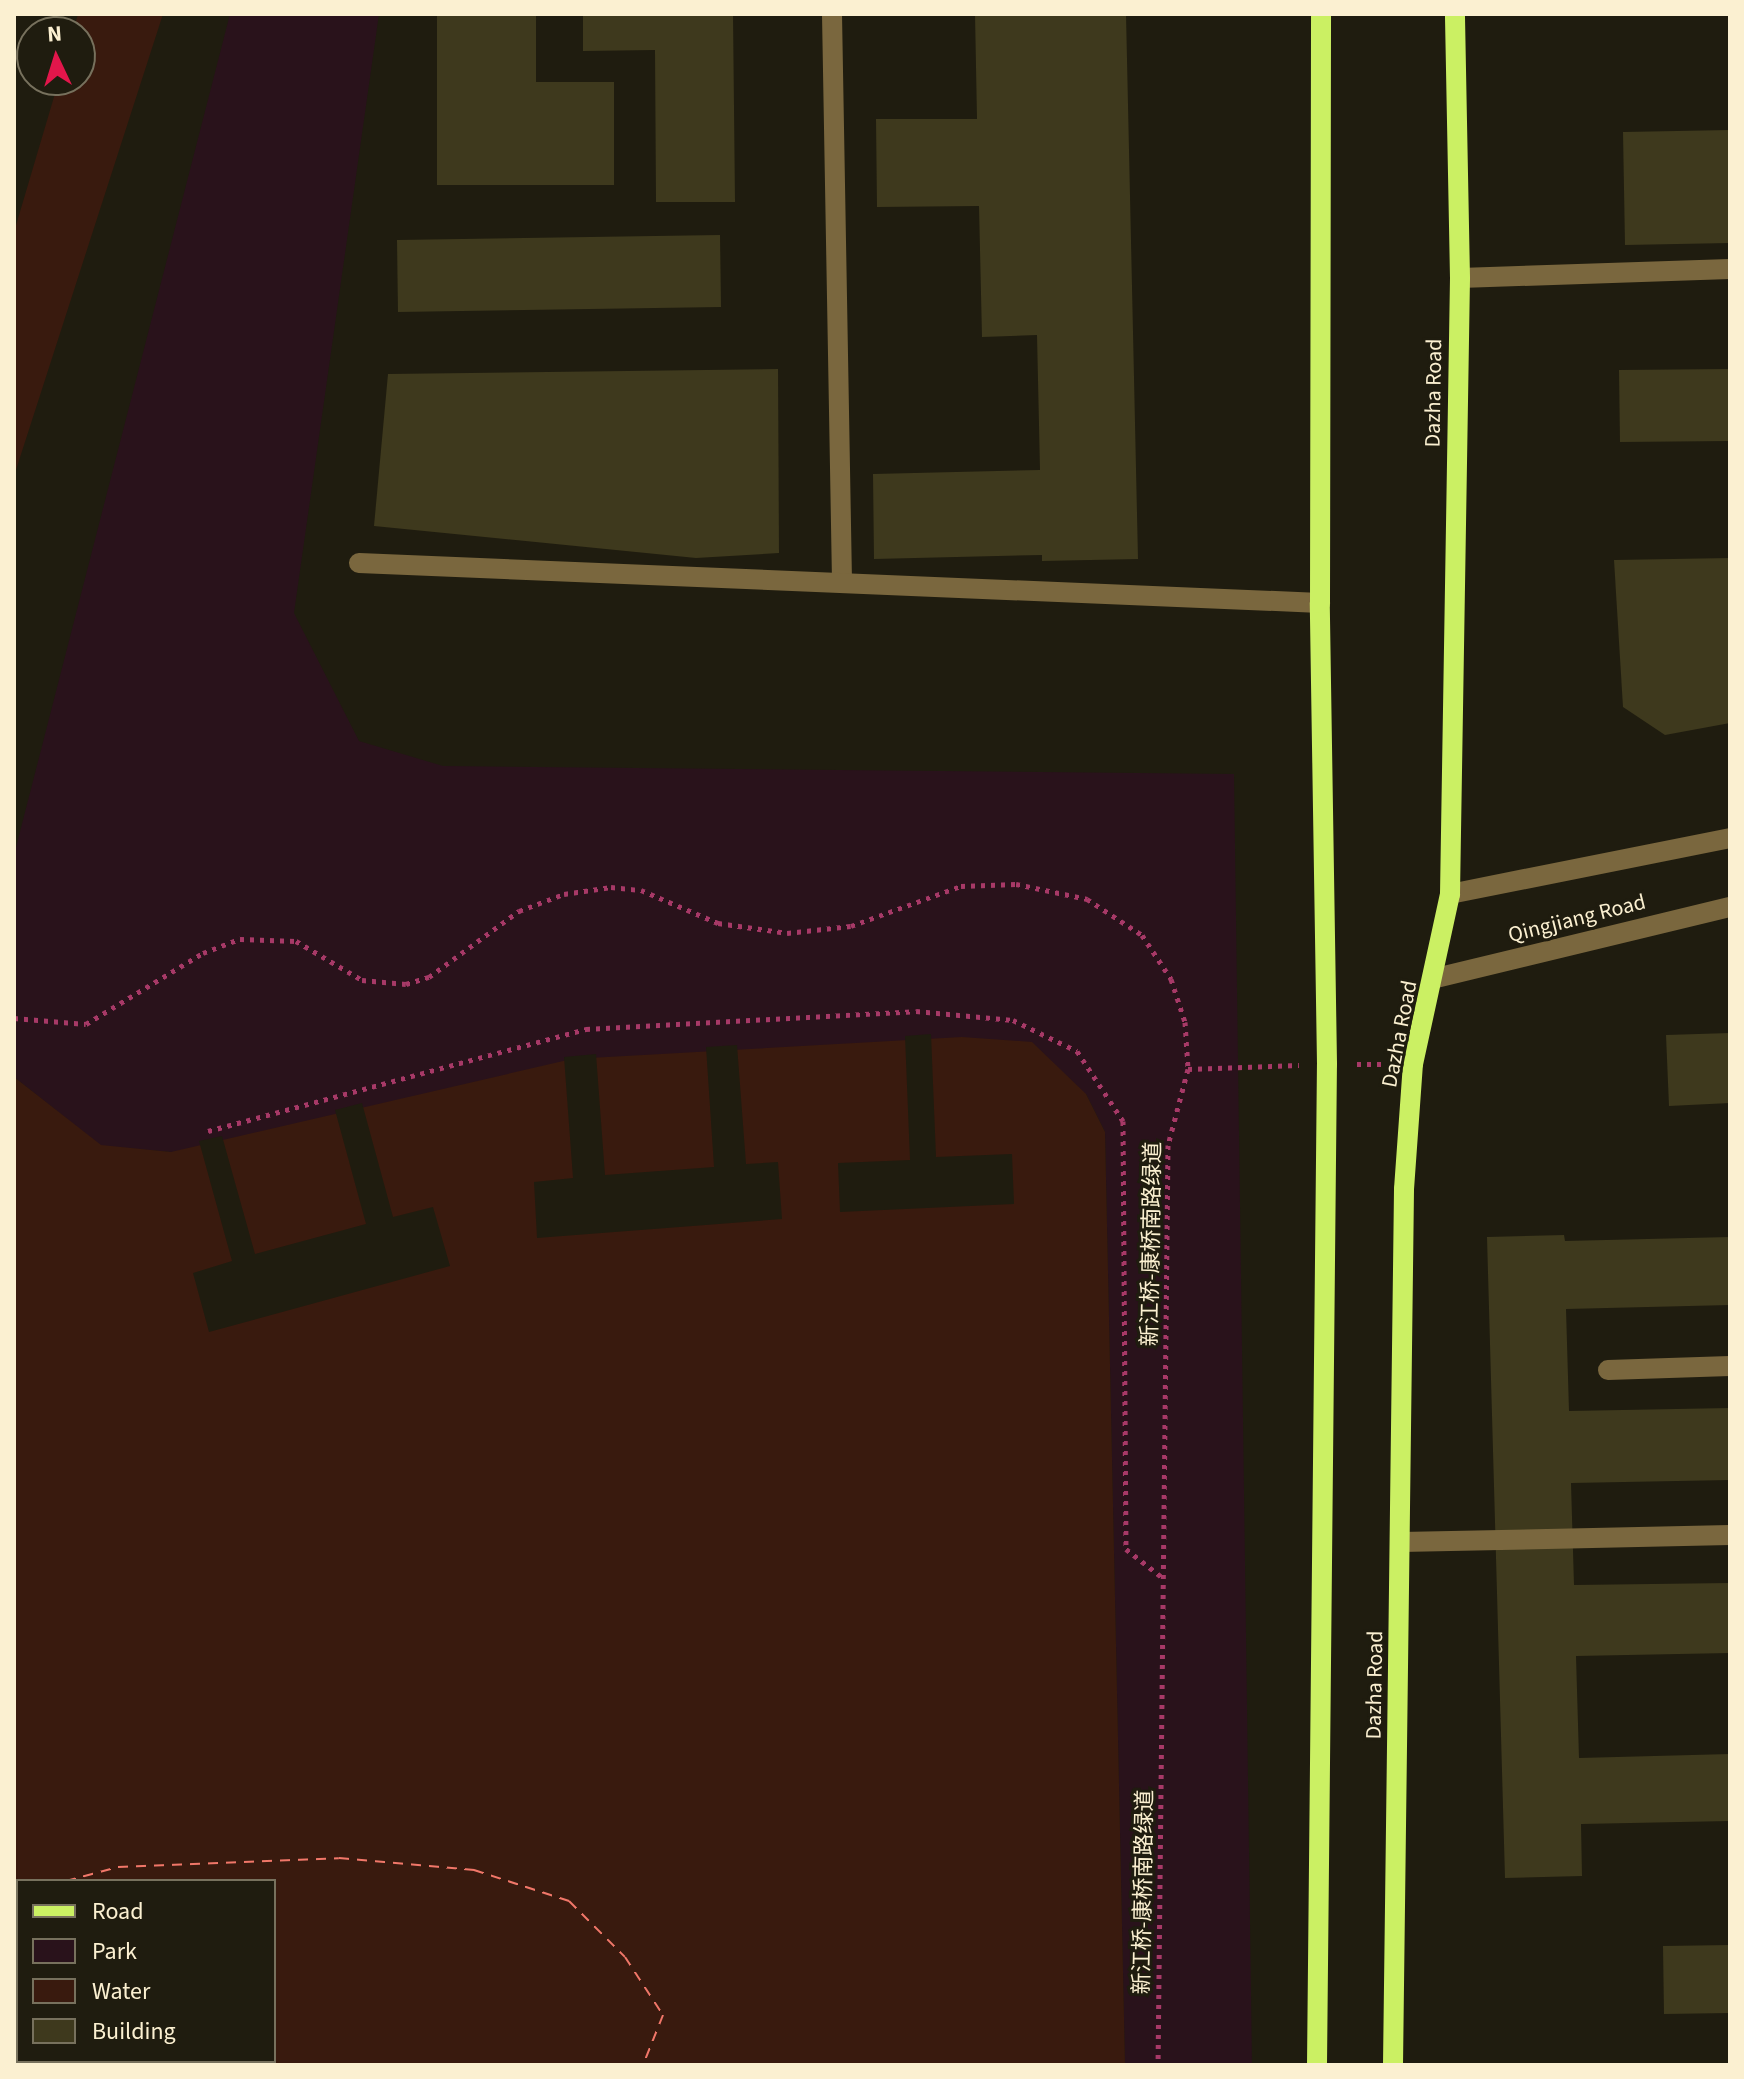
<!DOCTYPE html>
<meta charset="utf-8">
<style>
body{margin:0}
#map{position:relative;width:1744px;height:2079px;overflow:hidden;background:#1f1c0f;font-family:"Source Sans 3","Noto Sans SC",sans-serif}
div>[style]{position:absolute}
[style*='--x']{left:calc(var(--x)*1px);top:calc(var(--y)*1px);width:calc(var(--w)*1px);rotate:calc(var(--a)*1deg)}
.green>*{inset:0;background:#29121b}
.water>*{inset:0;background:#391a0e}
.pier>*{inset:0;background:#1f1c0f}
.ferry>*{height:2px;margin-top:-1px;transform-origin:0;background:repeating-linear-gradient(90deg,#f17769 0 10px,transparent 0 18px)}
.building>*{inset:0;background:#3e391d}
.path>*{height:5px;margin-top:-2.5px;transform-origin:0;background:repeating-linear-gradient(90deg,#a73967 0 4px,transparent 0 10px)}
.minor>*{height:20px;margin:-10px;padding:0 10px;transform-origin:10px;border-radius:10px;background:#7a673e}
.major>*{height:20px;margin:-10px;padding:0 10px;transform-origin:10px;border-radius:10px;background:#cbf063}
span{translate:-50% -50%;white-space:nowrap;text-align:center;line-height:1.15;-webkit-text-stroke:6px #1f1c0f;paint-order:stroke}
.street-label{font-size:22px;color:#fbf0d1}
.frame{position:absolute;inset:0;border:16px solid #fbf0d1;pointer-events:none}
.legend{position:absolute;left:16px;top:1879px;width:260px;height:184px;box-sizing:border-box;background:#1f1c0f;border:2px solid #77715d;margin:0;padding:10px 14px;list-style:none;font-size:24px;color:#fbf0d1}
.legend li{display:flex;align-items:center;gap:16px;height:40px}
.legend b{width:40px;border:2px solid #77715d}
.north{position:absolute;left:16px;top:16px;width:80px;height:80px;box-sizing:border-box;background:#1f1c0f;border:2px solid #77715d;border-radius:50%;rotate:356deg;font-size:22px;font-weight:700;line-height:32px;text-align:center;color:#fbf0d1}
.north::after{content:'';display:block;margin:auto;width:28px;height:36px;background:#e2164b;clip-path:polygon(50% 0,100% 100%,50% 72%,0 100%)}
</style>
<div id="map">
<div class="green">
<div style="clip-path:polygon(230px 14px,379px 14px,294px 613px,359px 741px,443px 766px,1234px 774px,1252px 2065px,1125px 2065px,1105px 1132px,1086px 1094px,171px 1152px,101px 1146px,14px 1077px,14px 855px)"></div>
</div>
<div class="water">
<div style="clip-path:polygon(78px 14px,163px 14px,14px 476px,14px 232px,59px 80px,80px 80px,80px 32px,73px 32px)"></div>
<div style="clip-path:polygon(evenodd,962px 1037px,1032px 1042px,1086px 1094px,1105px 1132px,1125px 2065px,14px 2065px,14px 1077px,101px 1145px,171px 1152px,572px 1059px,962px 1037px,18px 1881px,274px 1881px,274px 2061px,18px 2061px,18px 1881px)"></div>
</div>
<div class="pier">
<div style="clip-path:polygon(931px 1034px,936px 1157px,1012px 1154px,1014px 1204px,840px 1212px,838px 1163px,910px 1160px,905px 1036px)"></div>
<div style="clip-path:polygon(737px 1045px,746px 1164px,778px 1162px,782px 1219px,537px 1238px,534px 1182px,573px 1178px,564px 1057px,596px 1054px,605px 1175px,714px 1167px,706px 1047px)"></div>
<div style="clip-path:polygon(362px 1103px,393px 1217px,433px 1207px,450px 1266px,209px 1332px,193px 1273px,232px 1261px,199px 1141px,222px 1136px,255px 1254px,366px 1224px,335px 1110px)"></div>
</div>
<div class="ferry">
<div style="--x:66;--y:1881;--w:54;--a:-15.1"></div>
<div style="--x:118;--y:1867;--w:221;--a:-2.3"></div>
<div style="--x:339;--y:1858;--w:136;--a:5.1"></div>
<div style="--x:474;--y:1870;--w:100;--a:18.1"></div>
<div style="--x:569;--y:1901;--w:79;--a:45"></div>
<div style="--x:625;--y:1957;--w:69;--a:56.8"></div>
<div style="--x:663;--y:2015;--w:54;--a:111.8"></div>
<div style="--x:14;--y:1894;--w:4;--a:-14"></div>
</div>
<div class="building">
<div style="clip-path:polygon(437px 14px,536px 14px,536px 82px,614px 82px,614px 185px,437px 185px)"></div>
<div style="clip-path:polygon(583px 14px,733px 14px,735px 202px,656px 202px,655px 50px,583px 51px)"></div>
<div style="clip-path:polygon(975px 14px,1126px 14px,1138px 559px,1042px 561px,1042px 555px,874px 559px,873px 474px,1040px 470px,1037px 335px,982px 337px,979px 206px,877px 207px,876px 119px,977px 119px)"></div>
<div style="clip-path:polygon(1730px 130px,1730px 243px,1625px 245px,1623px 132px)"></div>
<div style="clip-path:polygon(720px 235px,721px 307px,398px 312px,397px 240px)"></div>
<div style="clip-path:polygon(778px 369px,779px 553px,696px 558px,374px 526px,388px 374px)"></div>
<div style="clip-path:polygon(1730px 369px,1730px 441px,1620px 442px,1619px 370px)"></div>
<div style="clip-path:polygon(1730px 558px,1730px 723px,1665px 735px,1623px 707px,1614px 560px)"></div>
<div style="clip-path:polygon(1730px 1033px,1730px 1103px,1669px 1106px,1666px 1035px)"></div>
<div style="clip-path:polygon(1564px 1235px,1565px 1241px,1730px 1237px,1730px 1305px,1566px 1309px,1569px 1411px,1730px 1408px,1730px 1480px,1571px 1483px,1574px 1585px,1730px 1583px,1730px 1653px,1576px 1656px,1579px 1758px,1730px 1754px,1730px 1821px,1581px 1824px,1582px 1876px,1505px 1878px,1487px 1237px)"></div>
<div style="clip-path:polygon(1730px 1945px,1730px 2013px,1664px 2014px,1663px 1946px)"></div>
</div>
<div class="path">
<div style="--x:14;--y:1018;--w:72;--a:4.8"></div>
<div style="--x:86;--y:1024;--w:137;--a:-31.3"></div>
<div style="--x:203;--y:953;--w:40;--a:-21"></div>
<div style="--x:240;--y:939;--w:56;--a:2"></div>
<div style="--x:296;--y:941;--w:77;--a:30.6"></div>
<div style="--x:362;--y:980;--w:44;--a:5.2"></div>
<div style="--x:406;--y:984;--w:24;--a:-17"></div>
<div style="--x:429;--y:977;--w:112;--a:-36.3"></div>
<div style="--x:519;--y:911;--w:48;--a:-20.7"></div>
<div style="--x:564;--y:894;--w:48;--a:-8.5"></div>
<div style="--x:611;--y:887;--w:30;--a:6"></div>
<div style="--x:641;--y:890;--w:84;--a:23.2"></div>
<div style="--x:718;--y:923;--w:70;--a:8.2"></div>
<div style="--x:787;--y:933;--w:64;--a:-6.2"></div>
<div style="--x:851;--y:926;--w:117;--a:-20"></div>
<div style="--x:961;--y:886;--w:55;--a:-2.1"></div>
<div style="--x:1016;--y:884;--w:73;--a:11.9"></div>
<div style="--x:1087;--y:899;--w:66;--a:33.2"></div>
<div style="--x:1142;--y:935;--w:53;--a:56.6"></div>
<div style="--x:1171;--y:979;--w:45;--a:72"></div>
<div style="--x:1185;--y:1022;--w:47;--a:86.3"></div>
<div style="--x:1188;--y:1069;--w:79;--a:104.7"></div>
<div style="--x:1168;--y:1145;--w:920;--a:90.62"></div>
<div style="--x:1357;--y:1064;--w:26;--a:0"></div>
<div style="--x:1188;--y:1069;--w:111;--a:-2.1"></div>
<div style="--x:208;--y:1131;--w:392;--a:-15.1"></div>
<div style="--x:586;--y:1029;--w:330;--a:-3.1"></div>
<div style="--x:916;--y:1011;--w:97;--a:5.3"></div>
<div style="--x:1013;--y:1020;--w:71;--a:25.8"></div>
<div style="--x:1077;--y:1051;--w:84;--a:56.7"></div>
<div style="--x:1123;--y:1121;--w:428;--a:89.6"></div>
<div style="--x:1126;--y:1549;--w:47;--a:38.1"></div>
</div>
<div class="minor">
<div style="--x:832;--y:14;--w:569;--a:88.99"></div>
<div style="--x:1460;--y:278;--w:270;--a:-1.9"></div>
<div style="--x:359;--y:563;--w:962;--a:2.38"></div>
<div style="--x:1450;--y:894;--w:286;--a:-11.3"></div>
<div style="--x:1436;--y:978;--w:302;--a:-13.6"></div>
<div style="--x:1608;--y:1370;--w:122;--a:-1.9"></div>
<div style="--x:1401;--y:1542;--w:329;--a:-1.2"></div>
</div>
<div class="major">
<div style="--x:1317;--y:2065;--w:1001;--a:-89.43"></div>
<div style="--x:1327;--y:1064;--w:461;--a:-90.9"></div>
<div style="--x:1320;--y:603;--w:589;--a:-89.9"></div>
<div style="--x:1393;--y:2065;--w:876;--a:-89.28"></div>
<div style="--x:1404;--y:1189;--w:125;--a:-85.9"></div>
<div style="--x:1413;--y:1064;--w:174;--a:-77.7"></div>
<div style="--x:1450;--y:894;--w:616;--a:-89.07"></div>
<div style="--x:1460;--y:278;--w:264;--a:-91.1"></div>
</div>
<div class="street-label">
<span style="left:1434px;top:393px;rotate:-89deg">Dazha Road</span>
<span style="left:1577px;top:919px;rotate:-14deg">Qingjiang Road</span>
<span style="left:1400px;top:1034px;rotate:-79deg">Dazha Road</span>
<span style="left:1152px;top:1244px;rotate:-89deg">新江桥-康桥南路绿道</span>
<span style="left:1375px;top:1685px;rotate:-89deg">Dazha Road</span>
<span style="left:1144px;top:1892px;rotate:-89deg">新江桥-康桥南路绿道</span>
</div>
<div class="frame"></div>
<ul class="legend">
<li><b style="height:10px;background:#cbf063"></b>Road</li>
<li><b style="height:22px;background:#29121b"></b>Park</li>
<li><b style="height:22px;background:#391a0e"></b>Water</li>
<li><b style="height:22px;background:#3e391d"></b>Building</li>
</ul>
<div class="north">N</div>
</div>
